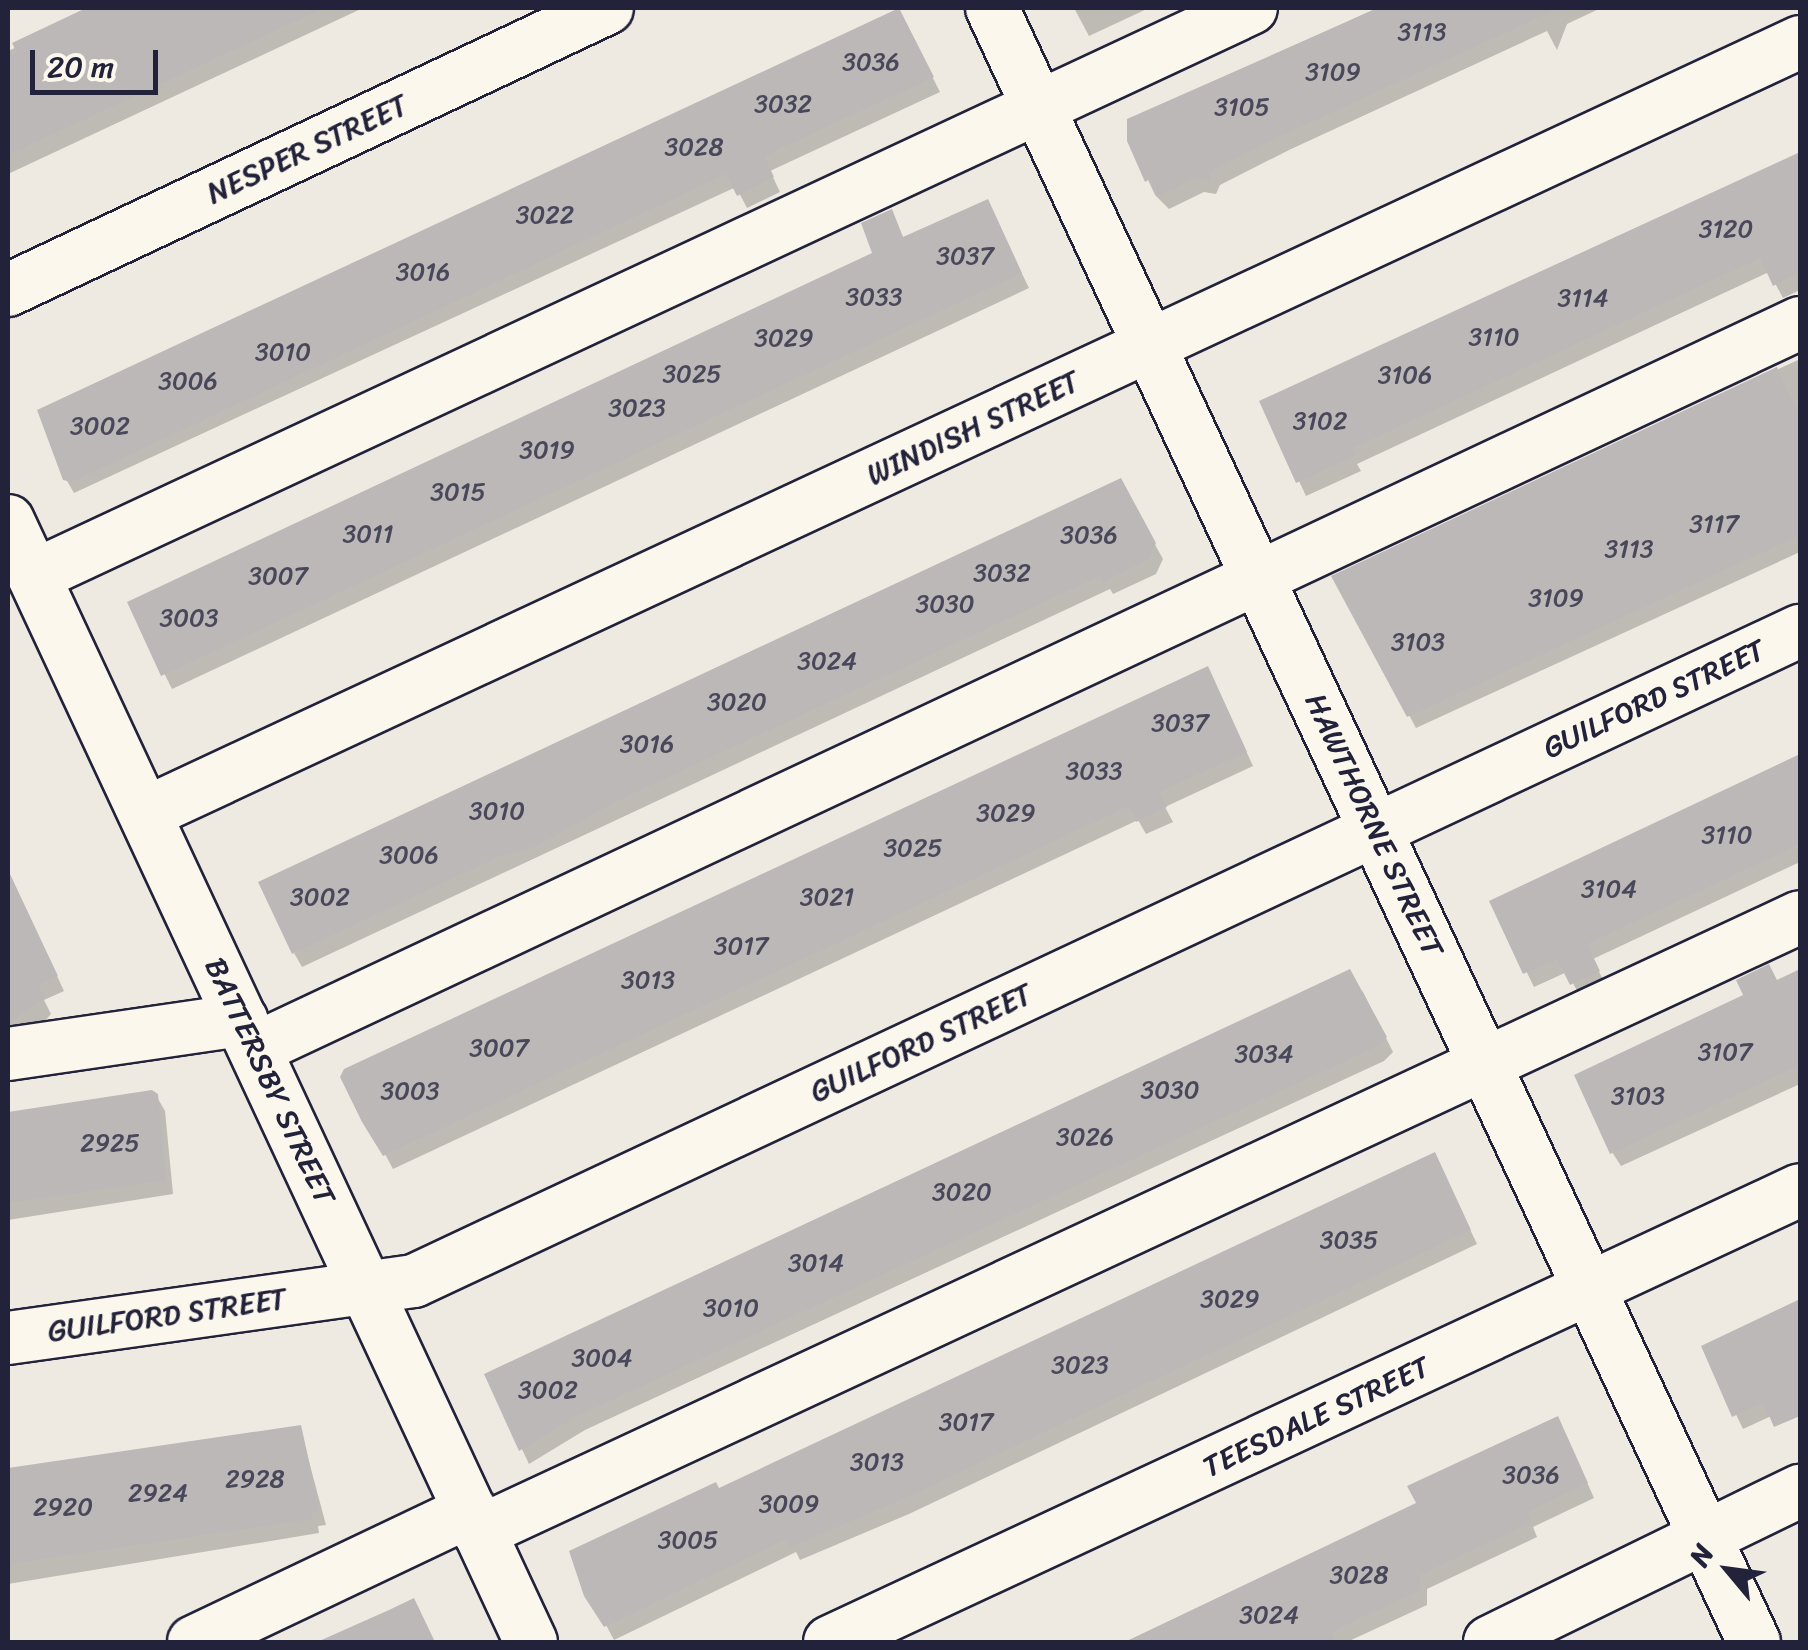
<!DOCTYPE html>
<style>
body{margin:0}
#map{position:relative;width:1808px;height:1650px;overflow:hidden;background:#eeeae2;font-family:Sriracha,sans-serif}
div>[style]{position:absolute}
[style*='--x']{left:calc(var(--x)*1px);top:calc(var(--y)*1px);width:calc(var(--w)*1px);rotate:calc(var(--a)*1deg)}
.shadow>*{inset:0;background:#0003}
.building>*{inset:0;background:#bcb8b8}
.roads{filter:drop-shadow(2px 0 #22223b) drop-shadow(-2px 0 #22223b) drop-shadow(0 2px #22223b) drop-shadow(0 -2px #22223b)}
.minor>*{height:52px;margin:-26px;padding:0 26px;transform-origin:26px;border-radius:26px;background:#fbf7ec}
span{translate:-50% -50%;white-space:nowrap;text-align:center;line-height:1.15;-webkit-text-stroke:9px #fbf7ec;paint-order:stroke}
.number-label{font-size:25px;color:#48485a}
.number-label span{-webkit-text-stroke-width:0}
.street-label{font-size:30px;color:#22223b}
.frame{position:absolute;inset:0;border:10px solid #22223b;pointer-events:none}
.north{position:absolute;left:1678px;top:1520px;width:100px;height:100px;-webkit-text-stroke:8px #fbf7ec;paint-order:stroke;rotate:299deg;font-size:28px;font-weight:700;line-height:40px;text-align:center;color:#22223b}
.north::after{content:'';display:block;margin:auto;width:35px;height:45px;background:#22223b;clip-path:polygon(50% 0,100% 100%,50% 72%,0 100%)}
.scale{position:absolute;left:30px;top:50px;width:128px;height:45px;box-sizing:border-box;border:5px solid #22223b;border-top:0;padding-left:12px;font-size:30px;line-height:35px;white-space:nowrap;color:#22223b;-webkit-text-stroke:8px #fbf7ec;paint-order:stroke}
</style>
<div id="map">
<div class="shadow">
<div style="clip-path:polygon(105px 8px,363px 8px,8px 174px,8px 51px)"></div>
<div style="clip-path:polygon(1074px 8px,1149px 8px,1089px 36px)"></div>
<div style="clip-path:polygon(1377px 8px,1601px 8px,1567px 24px,1557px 50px,1547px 31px,1289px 150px,1220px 185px,1216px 194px,1204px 192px,1169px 209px,1155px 195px,1130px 141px,1130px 120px)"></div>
<div style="clip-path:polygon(905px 23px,940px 92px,770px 171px,780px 192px,747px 208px,736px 187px,74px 493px,66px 479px)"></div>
<div style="clip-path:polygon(1800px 155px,1800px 290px,1783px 298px,1769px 272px,1357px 464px,1361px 471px,1306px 496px,1262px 402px)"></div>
<div style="clip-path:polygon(987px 202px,1029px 288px,172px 689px,130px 604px,875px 255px,891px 212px,904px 239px)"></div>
<div style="clip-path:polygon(1800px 359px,1800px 552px,1416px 728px,1335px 578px)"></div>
<div style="clip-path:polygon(1120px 481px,1163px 559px,1156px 574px,1113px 594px,1110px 589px,302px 967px,294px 953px)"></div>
<div style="clip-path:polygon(1215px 683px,1253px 766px,1165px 807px,1173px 822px,1146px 834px,1138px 820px,393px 1169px,344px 1078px)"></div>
<div style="clip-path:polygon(1800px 758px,1800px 862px,1593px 959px,1606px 986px,1581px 998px,1567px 972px,1534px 987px,1492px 902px)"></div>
<div style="clip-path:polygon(8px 870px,64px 991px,44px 1000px,51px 1014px,39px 1028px,8px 1038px)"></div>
<div style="clip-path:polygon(1800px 972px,1800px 1084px,1621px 1166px,1612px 1152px,1746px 996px)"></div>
<div style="clip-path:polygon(1344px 973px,1363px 992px,1393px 1052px,1384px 1061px,585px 1430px,529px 1464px,487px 1376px)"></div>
<div style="clip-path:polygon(157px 1097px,165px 1111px,173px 1194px,8px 1220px,8px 1117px)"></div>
<div style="clip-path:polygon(1442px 1170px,1477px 1244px,909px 1514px,800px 1560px,796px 1552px,614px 1640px,606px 1625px,719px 1492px)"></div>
<div style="clip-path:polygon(1800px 1303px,1800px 1403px,1743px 1429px,1704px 1348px)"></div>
<div style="clip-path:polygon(300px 1428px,326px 1525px,318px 1526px,319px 1533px,8px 1584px,8px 1470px)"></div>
<div style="clip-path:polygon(1565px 1433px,1594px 1498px,1533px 1527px,1537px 1537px,1427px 1589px,1427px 1605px,1347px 1642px,1125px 1642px)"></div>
<div style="clip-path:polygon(413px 1601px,434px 1642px,324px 1642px)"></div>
</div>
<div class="building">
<div style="clip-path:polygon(86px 8px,324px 8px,8px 155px,8px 56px,17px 53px,12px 43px)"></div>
<div style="clip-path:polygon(899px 8px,934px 77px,764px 156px,774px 177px,737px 196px,726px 174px,72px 482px,63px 480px,37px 410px)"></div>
<div style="clip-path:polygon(1378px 8px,1559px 8px,1281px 136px,1212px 171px,1209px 180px,1195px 178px,1158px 196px,1150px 179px,1145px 182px,1127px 141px,1127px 119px)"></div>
<div style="clip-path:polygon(1800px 152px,1800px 272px,1773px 286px,1760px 258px,1351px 449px,1355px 456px,1296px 483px,1259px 401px)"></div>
<div style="clip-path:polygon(988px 199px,1022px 273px,161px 676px,127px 602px,872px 253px,861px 223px,892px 209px,903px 237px)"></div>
<div style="clip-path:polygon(1777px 367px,1800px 417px,1800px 535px,1407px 717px,1331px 576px)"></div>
<div style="clip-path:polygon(1121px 478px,1156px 543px,1149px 559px,1103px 582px,1100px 576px,619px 800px,536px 846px,500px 856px,292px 954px,258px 882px)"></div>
<div style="clip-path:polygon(1208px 666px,1247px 752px,1159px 792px,1167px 807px,1136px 822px,1129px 806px,383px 1156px,362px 1122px,340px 1077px,344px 1069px)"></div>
<div style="clip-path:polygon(1800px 754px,1800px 844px,1587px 944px,1600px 971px,1570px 985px,1557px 959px,1523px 974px,1489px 901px)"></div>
<div style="clip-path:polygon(8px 870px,58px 976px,38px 985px,45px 998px,8px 1024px)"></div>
<div style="clip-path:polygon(1769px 964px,1777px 980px,1800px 969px,1800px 1065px,1610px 1154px,1574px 1075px,1743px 995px,1736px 980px)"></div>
<div style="clip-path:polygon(1350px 969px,1387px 1037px,1376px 1047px,577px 1416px,519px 1451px,484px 1374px)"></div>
<div style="clip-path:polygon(152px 1090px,158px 1094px,166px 1180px,8px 1203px,8px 1112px)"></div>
<div style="clip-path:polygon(1435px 1152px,1471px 1230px,901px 1500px,790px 1547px,786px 1539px,604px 1627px,584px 1596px,569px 1551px,716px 1482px,719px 1488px)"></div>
<div style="clip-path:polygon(1800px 1299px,1800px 1416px,1774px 1427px,1763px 1402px,1732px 1417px,1701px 1346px)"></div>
<div style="clip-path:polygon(1558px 1416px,1588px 1483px,1527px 1512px,1531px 1522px,1420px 1575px,1420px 1590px,1331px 1632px,1336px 1642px,1125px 1642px,1416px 1503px,1407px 1486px)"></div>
<div style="clip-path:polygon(301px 1425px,320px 1511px,311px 1512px,312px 1519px,8px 1564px,8px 1468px)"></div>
<div style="clip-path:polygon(414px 1598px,435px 1642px,317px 1642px,389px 1610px)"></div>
</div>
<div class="roads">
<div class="minor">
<div style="--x:992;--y:8;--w:1803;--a:65"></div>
<div style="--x:8;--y:290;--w:662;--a:-25.21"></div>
<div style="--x:8;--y:521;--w:1237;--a:64.99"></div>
<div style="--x:34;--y:576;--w:1343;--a:-25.02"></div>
<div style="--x:146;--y:813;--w:1825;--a:-24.99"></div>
<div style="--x:255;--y:1049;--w:1707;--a:-25.17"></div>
<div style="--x:8;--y:1054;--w:236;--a:-8.3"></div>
<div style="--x:8;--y:1338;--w:410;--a:-8"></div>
<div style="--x:414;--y:1281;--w:1531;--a:-25.13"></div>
<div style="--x:479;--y:1532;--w:1457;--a:-24.96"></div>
<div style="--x:194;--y:1642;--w:306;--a:-25.4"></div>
<div style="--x:830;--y:1642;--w:1070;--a:-24.98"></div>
<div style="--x:1490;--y:1642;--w:345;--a:-26"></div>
</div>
</div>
<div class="number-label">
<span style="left:1422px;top:32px">3113</span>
<span style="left:871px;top:62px">3036</span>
<span style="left:1333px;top:72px">3109</span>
<span style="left:783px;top:104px">3032</span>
<span style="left:1242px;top:107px">3105</span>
<span style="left:694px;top:147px">3028</span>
<span style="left:545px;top:215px">3022</span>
<span style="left:1726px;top:229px">3120</span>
<span style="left:965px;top:256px">3037</span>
<span style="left:423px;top:272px">3016</span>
<span style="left:874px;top:297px">3033</span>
<span style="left:1583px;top:298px">3114</span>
<span style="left:1494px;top:337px">3110</span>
<span style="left:784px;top:338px">3029</span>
<span style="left:283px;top:352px">3010</span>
<span style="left:692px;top:374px">3025</span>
<span style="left:1405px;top:375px">3106</span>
<span style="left:188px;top:381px">3006</span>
<span style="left:637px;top:408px">3023</span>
<span style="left:1320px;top:421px">3102</span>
<span style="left:100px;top:426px">3002</span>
<span style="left:547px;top:450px">3019</span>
<span style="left:458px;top:492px">3015</span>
<span style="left:1714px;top:524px">3117</span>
<span style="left:368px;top:534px">3011</span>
<span style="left:1089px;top:535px">3036</span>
<span style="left:1629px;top:549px">3113</span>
<span style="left:1002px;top:573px">3032</span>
<span style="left:278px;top:576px">3007</span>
<span style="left:1556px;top:598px">3109</span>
<span style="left:945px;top:604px">3030</span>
<span style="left:189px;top:618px">3003</span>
<span style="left:1418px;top:642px">3103</span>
<span style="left:827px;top:661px">3024</span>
<span style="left:737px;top:702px">3020</span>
<span style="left:1180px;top:723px">3037</span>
<span style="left:647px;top:744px">3016</span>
<span style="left:1094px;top:771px">3033</span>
<span style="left:497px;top:811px">3010</span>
<span style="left:1006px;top:813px">3029</span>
<span style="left:1727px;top:835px">3110</span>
<span style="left:913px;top:848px">3025</span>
<span style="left:409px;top:855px">3006</span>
<span style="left:1609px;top:889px">3104</span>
<span style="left:320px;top:897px">3002</span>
<span style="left:827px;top:897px">3021</span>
<span style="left:741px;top:946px">3017</span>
<span style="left:648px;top:980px">3013</span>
<span style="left:499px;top:1048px">3007</span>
<span style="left:1725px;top:1052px">3107</span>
<span style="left:1264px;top:1054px">3034</span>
<span style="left:1170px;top:1090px">3030</span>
<span style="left:410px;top:1091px">3003</span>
<span style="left:1638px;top:1096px">3103</span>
<span style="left:1085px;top:1137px">3026</span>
<span style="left:110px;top:1143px">2925</span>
<span style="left:962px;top:1192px">3020</span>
<span style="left:1349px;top:1240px">3035</span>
<span style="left:816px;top:1263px">3014</span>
<span style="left:1230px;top:1299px">3029</span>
<span style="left:731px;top:1308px">3010</span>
<span style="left:602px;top:1358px">3004</span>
<span style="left:1080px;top:1365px">3023</span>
<span style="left:548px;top:1390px">3002</span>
<span style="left:966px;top:1422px">3017</span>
<span style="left:877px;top:1462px">3013</span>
<span style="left:1531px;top:1475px">3036</span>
<span style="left:255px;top:1479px">2928</span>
<span style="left:158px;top:1493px">2924</span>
<span style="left:789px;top:1504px">3009</span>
<span style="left:63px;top:1507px">2920</span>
<span style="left:688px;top:1540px">3005</span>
<span style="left:1359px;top:1575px">3028</span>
<span style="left:1269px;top:1615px">3024</span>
</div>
<div class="street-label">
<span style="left:307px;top:149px;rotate:-25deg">NESPER STREET</span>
<span style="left:973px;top:428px;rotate:-25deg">WINDISH STREET</span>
<span style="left:1654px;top:699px;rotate:-25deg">GUILFORD STREET</span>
<span style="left:1374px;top:825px;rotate:65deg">HAWTHORNE STREET</span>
<span style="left:921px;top:1043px;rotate:-25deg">GUILFORD STREET</span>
<span style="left:270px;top:1081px;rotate:65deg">BATTERSBY STREET</span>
<span style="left:167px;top:1315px;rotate:-8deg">GUILFORD STREET</span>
<span style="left:1316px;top:1417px;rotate:-25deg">TEESDALE STREET</span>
</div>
<div class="frame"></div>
<div class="north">N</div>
<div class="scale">20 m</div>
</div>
